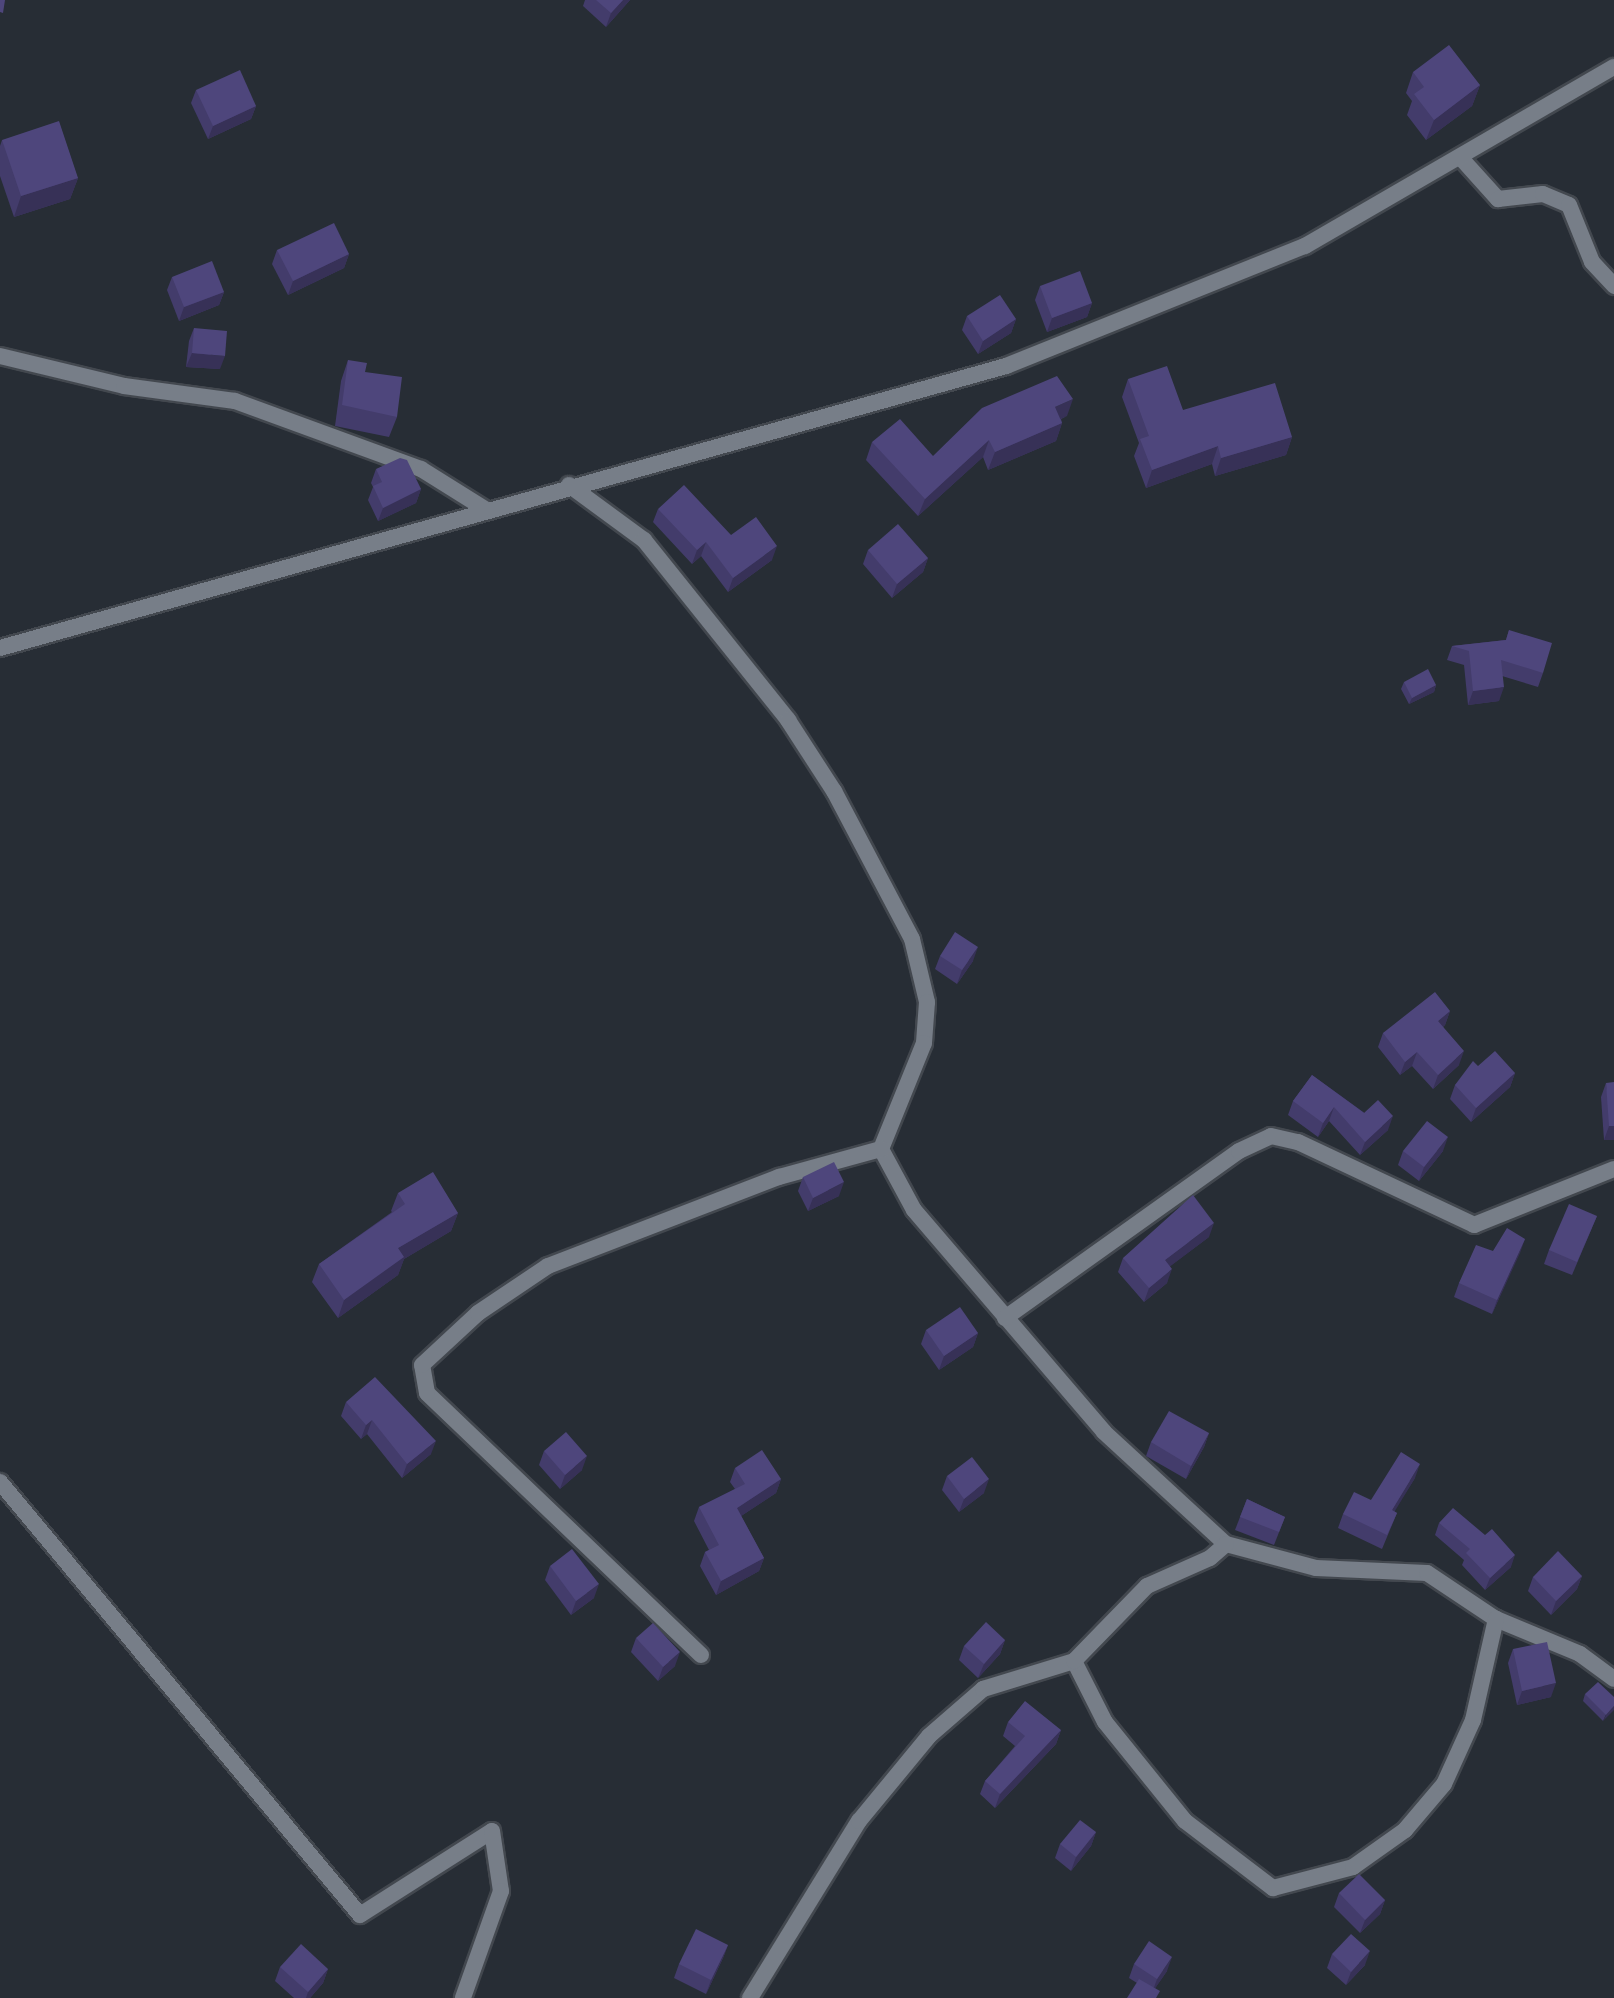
<!DOCTYPE html>
<style>
body{margin:0}
#map{position:relative;width:1614px;height:1998px;overflow:hidden;background:#272d35;font-family:"Exo 2",sans-serif}
div>[style]{position:absolute}
[style*='--x']{left:calc(var(--x)*1px);top:calc(var(--y)*1px);width:calc(var(--w)*1px);rotate:calc(var(--a)*1deg)}
.roads{filter:drop-shadow(2px 0 #43484f) drop-shadow(-2px 0 #43484f) drop-shadow(0 2px #43484f) drop-shadow(0 -2px #43484f)}
.minor>*{height:16px;margin:-8px;padding:0 8px;transform-origin:8px;border-radius:8px;background:#777e88}
.tertiary>*{height:16px;margin:-8px;padding:0 8px;transform-origin:8px;border-radius:8px;background:#777e88}
.wall>*{inset:0;background:#433c6b}
.shaded-wall>*{inset:0;background:#373157}
.building>*{inset:0;background:#4e467c}
span{translate:-50% -50%;white-space:nowrap;text-align:center;line-height:1.15;-webkit-text-stroke:8px #272d35;paint-order:stroke}
</style>
<div id="map">
<div class="roads">
<div class="minor">
<div style="--x:1460;--y:157;--w:57;--a:47.9"></div>
<div style="--x:1498;--y:199;--w:45;--a:-6.3"></div>
<div style="--x:1543;--y:194;--w:28;--a:23"></div>
<div style="--x:1569;--y:205;--w:61;--a:68"></div>
<div style="--x:1592;--y:262;--w:33;--a:47"></div>
<div style="--x:0;--y:356;--w:128;--a:13.6"></div>
<div style="--x:124;--y:386;--w:112;--a:7.7"></div>
<div style="--x:235;--y:401;--w:198;--a:20.1"></div>
<div style="--x:421;--y:469;--w:75;--a:32"></div>
<div style="--x:569;--y:485;--w:93;--a:36.3"></div>
<div style="--x:644;--y:540;--w:231;--a:51.3"></div>
<div style="--x:788;--y:720;--w:85;--a:57.1"></div>
<div style="--x:834;--y:791;--w:167;--a:62.2"></div>
<div style="--x:912;--y:939;--w:65;--a:76.6"></div>
<div style="--x:927;--y:1002;--w:41;--a:94.2"></div>
<div style="--x:924;--y:1043;--w:114;--a:112.1"></div>
<div style="--x:881;--y:1149;--w:69;--a:61.6"></div>
<div style="--x:914;--y:1210;--w:292;--a:49.4"></div>
<div style="--x:1104;--y:1432;--w:166;--a:42.6"></div>
<div style="--x:1226;--y:1544;--w:93;--a:14.9"></div>
<div style="--x:1316;--y:1568;--w:111;--a:2.6"></div>
<div style="--x:1427;--y:1573;--w:83;--a:33.7"></div>
<div style="--x:1496;--y:1619;--w:91;--a:22.6"></div>
<div style="--x:1580;--y:1654;--w:42;--a:36.3"></div>
<div style="--x:1005;--y:1318;--w:287;--a:-35.5"></div>
<div style="--x:1239;--y:1151;--w:35;--a:-25"></div>
<div style="--x:1271;--y:1136;--w:28;--a:13"></div>
<div style="--x:1298;--y:1142;--w:195;--a:25.2"></div>
<div style="--x:1474;--y:1225;--w:151;--a:-21.8"></div>
<div style="--x:0;--y:1482;--w:563;--a:50.26"></div>
<div style="--x:360;--y:1915;--w:156;--a:-32.5"></div>
<div style="--x:492;--y:1831;--w:61;--a:81.5"></div>
<div style="--x:501;--y:1891;--w:114;--a:109.6"></div>
<div style="--x:701;--y:1655;--w:379;--a:-136.3"></div>
<div style="--x:427;--y:1393;--w:28;--a:-100"></div>
<div style="--x:422;--y:1365;--w:76;--a:-42.9"></div>
<div style="--x:478;--y:1313;--w:84;--a:-33.9"></div>
<div style="--x:548;--y:1266;--w:248;--a:-21.1"></div>
<div style="--x:779;--y:1177;--w:106;--a:-15.4"></div>
<div style="--x:1074;--y:1661;--w:68;--a:63.1"></div>
<div style="--x:1105;--y:1722;--w:127;--a:51.1"></div>
<div style="--x:1185;--y:1821;--w:111;--a:37.3"></div>
<div style="--x:1273;--y:1888;--w:83;--a:-14.7"></div>
<div style="--x:1353;--y:1867;--w:64;--a:-35.4"></div>
<div style="--x:1405;--y:1830;--w:60;--a:-49.7"></div>
<div style="--x:1444;--y:1784;--w:70;--a:-65.6"></div>
<div style="--x:1473;--y:1720;--w:104;--a:-77.2"></div>
<div style="--x:750;--y:1998;--w:208;--a:-58.4"></div>
<div style="--x:859;--y:1821;--w:110;--a:-50.5"></div>
<div style="--x:929;--y:1736;--w:72;--a:-41"></div>
<div style="--x:983;--y:1689;--w:95;--a:-17.1"></div>
<div style="--x:1074;--y:1661;--w:105;--a:-45.8"></div>
<div style="--x:1147;--y:1586;--w:69;--a:-24"></div>
<div style="--x:1210;--y:1558;--w:21;--a:-41"></div>
</div>
<div class="tertiary">
<div style="--x:0;--y:648;--w:1045;--a:-15.66"></div>
<div style="--x:1006;--y:366;--w:322;--a:-21.9"></div>
<div style="--x:1305;--y:246;--w:357;--a:-30.1"></div>
</div>
</div>
<div class="wall">
<div style="clip-path:polygon(585px 0,630px 0,606px 27px,583px 6px)"></div>
<div style="clip-path:polygon(1413px 72px,1480px 85px,1472px 106px,1426px 140px,1407px 115px,1412px 101px,1406px 93px)"></div>
<div style="clip-path:polygon(196px 90px,256px 106px,251px 119px,208px 139px,191px 103px)"></div>
<div style="clip-path:polygon(2px 140px,78px 178px,70px 199px,14px 217px,0 176px,0 146px)"></div>
<div style="clip-path:polygon(277px 250px,349px 254px,344px 268px,288px 295px,272px 264px)"></div>
<div style="clip-path:polygon(172px 277px,224px 292px,219px 305px,179px 321px,167px 290px)"></div>
<div style="clip-path:polygon(1040px 286px,1092px 303px,1087px 317px,1047px 332px,1035px 300px)"></div>
<div style="clip-path:polygon(967px 316px,1016px 319px,1011px 333px,978px 354px,962px 330px)"></div>
<div style="clip-path:polygon(194px 328px,220px 369px,186px 367px,189px 341px)"></div>
<div style="clip-path:polygon(348px 360px,365px 372px,397px 417px,389px 437px,335px 426px,341px 381px)"></div>
<div style="clip-path:polygon(1128px 379px,1183px 410px,1292px 437px,1286px 455px,1215px 476px,1212px 464px,1146px 488px,1134px 456px,1139px 443px,1122px 397px)"></div>
<div style="clip-path:polygon(1067px 416px,1061px 419px,1062px 423px,1056px 441px,988px 470px,983px 457px,918px 516px,866px 460px,872px 442px,933px 456px)"></div>
<div style="clip-path:polygon(376px 469px,421px 489px,416px 503px,378px 521px,368px 500px,373px 487px,371px 483px)"></div>
<div style="clip-path:polygon(658px 509px,731px 535px,772px 560px,728px 592px,701px 556px,692px 564px,653px 522px)"></div>
<div style="clip-path:polygon(868px 550px,928px 558px,923px 572px,892px 598px,863px 564px)"></div>
<div style="clip-path:polygon(1509px 630px,1543px 673px,1538px 687px,1502px 676px,1499px 701px,1468px 705px,1464px 665px,1447px 660px,1452px 646px,1506px 640px)"></div>
<div style="clip-path:polygon(1404px 682px,1436px 685px,1434px 692px,1409px 704px,1401px 689px)"></div>
<div style="clip-path:polygon(940px 956px,973px 961px,957px 984px,935px 969px)"></div>
<div style="clip-path:polygon(1450px 1011px,1445px 1025px,1443px 1027px,1459px 1065px,1433px 1089px,1412px 1066px,1400px 1075px,1378px 1047px,1383px 1033px)"></div>
<div style="clip-path:polygon(1478px 1066px,1515px 1073px,1510px 1087px,1471px 1122px,1450px 1099px,1455px 1085px)"></div>
<div style="clip-path:polygon(1312px 1075px,1388px 1130px,1360px 1155px,1329px 1121px,1318px 1137px,1288px 1115px,1293px 1101px)"></div>
<div style="clip-path:polygon(1606px 1083px,1614px 1140px,1604px 1140px,1601px 1097px)"></div>
<div style="clip-path:polygon(1403px 1151px,1443px 1151px,1419px 1181px,1398px 1165px)"></div>
<div style="clip-path:polygon(803px 1177px,839px 1196px,808px 1211px,798px 1191px)"></div>
<div style="clip-path:polygon(398px 1193px,458px 1213px,451px 1231px,404px 1259px,398px 1275px,338px 1318px,312px 1282px,319px 1264px,392px 1212px,391px 1211px)"></div>
<div style="clip-path:polygon(1597px 1216px,1572px 1275px,1544px 1264px,1549px 1250px)"></div>
<div style="clip-path:polygon(1209px 1237px,1170px 1266px,1167px 1283px,1144px 1302px,1118px 1272px,1123px 1258px)"></div>
<div style="clip-path:polygon(1525px 1239px,1492px 1314px,1454px 1297px,1459px 1283px,1493px 1251px)"></div>
<div style="clip-path:polygon(926px 1330px,978px 1333px,973px 1347px,939px 1370px,921px 1344px)"></div>
<div style="clip-path:polygon(346px 1402px,431px 1454px,402px 1478px,367px 1434px,361px 1439px,341px 1416px)"></div>
<div style="clip-path:polygon(1209px 1433px,1204px 1447px,1186px 1479px,1146px 1456px,1151px 1442px)"></div>
<div style="clip-path:polygon(544px 1451px,582px 1470px,560px 1489px,539px 1465px)"></div>
<div style="clip-path:polygon(735px 1468px,781px 1479px,776px 1493px,741px 1516px,764px 1558px,759px 1571px,716px 1595px,700px 1566px,705px 1552px,709px 1550px,694px 1521px,699px 1507px,735px 1489px,730px 1482px)"></div>
<div style="clip-path:polygon(947px 1476px,984px 1493px,959px 1512px,942px 1490px)"></div>
<div style="clip-path:polygon(1415px 1478px,1394px 1511px,1397px 1513px,1382px 1549px,1338px 1528px,1343px 1514px)"></div>
<div style="clip-path:polygon(1247px 1499px,1285px 1517px,1274px 1545px,1235px 1530px)"></div>
<div style="clip-path:polygon(1439px 1523px,1511px 1567px,1485px 1590px,1462px 1565px,1464px 1560px,1435px 1535px)"></div>
<div style="clip-path:polygon(550px 1566px,594px 1598px,571px 1615px,545px 1580px)"></div>
<div style="clip-path:polygon(1582px 1576px,1577px 1589px,1551px 1615px,1528px 1591px,1533px 1577px)"></div>
<div style="clip-path:polygon(636px 1638px,675px 1666px,658px 1681px,631px 1652px)"></div>
<div style="clip-path:polygon(1005px 1640px,1000px 1654px,978px 1678px,959px 1660px,964px 1646px)"></div>
<div style="clip-path:polygon(1513px 1649px,1551px 1697px,1517px 1705px,1508px 1663px)"></div>
<div style="clip-path:polygon(1585px 1694px,1614px 1697px,1603px 1721px,1583px 1701px)"></div>
<div style="clip-path:polygon(1008px 1722px,1061px 1730px,1056px 1744px,995px 1808px,980px 1794px,985px 1781px,1015px 1746px,1003px 1736px)"></div>
<div style="clip-path:polygon(1096px 1832px,1091px 1846px,1071px 1871px,1055px 1858px,1060px 1844px)"></div>
<div style="clip-path:polygon(1339px 1893px,1385px 1900px,1380px 1914px,1360px 1933px,1334px 1907px)"></div>
<div style="clip-path:polygon(728px 1945px,723px 1958px,706px 1994px,674px 1978px,679px 1964px)"></div>
<div style="clip-path:polygon(1332px 1954px,1365px 1965px,1346px 1985px,1327px 1968px)"></div>
<div style="clip-path:polygon(1134px 1964px,1167px 1971px,1155px 1988px,1137px 1983px,1129px 1978px)"></div>
<div style="clip-path:polygon(280px 1967px,328px 1969px,323px 1983px,310px 1998px,294px 1998px,275px 1981px)"></div>
</div>
<div class="shaded-wall">
<div style="clip-path:polygon(623px 0,630px 0,606px 27px,611px 13px)"></div>
<div style="clip-path:polygon(1480px 85px,1472px 106px,1426px 140px,1434px 120px)"></div>
<div style="clip-path:polygon(256px 106px,251px 119px,208px 139px,213px 126px)"></div>
<div style="clip-path:polygon(78px 178px,70px 199px,14px 217px,21px 196px)"></div>
<div style="clip-path:polygon(349px 254px,344px 268px,288px 295px,293px 281px)"></div>
<div style="clip-path:polygon(224px 292px,219px 305px,179px 321px,184px 307px)"></div>
<div style="clip-path:polygon(1092px 303px,1087px 317px,1047px 332px,1052px 318px)"></div>
<div style="clip-path:polygon(1016px 319px,1011px 333px,978px 354px,983px 341px)"></div>
<div style="clip-path:polygon(192px 353px,225px 356px,220px 369px,186px 367px)"></div>
<div style="clip-path:polygon(1073px 399px,1067px 416px,1049px 424px,1055px 407px)"></div>
<div style="clip-path:polygon(1062px 423px,1056px 441px,988px 470px,995px 452px)"></div>
<div style="clip-path:polygon(1292px 437px,1286px 455px,1215px 476px,1221px 458px)"></div>
<div style="clip-path:polygon(989px 440px,983px 457px,918px 516px,925px 499px)"></div>
<div style="clip-path:polygon(1218px 446px,1212px 464px,1146px 488px,1152px 470px)"></div>
<div style="clip-path:polygon(421px 489px,416px 503px,378px 521px,383px 508px)"></div>
<div style="clip-path:polygon(706px 542px,701px 556px,692px 564px,697px 550px)"></div>
<div style="clip-path:polygon(777px 546px,772px 560px,728px 592px,733px 578px)"></div>
<div style="clip-path:polygon(928px 558px,923px 572px,892px 598px,897px 584px)"></div>
<div style="clip-path:polygon(1436px 685px,1434px 692px,1409px 704px,1412px 698px)"></div>
<div style="clip-path:polygon(1504px 687px,1499px 701px,1468px 705px,1473px 691px)"></div>
<div style="clip-path:polygon(978px 947px,973px 961px,957px 984px,962px 970px)"></div>
<div style="clip-path:polygon(1450px 1011px,1445px 1025px,1433px 1035px,1438px 1021px)"></div>
<div style="clip-path:polygon(1464px 1051px,1459px 1065px,1433px 1089px,1438px 1075px)"></div>
<div style="clip-path:polygon(1417px 1052px,1412px 1066px,1400px 1075px,1405px 1062px)"></div>
<div style="clip-path:polygon(1515px 1073px,1510px 1087px,1471px 1122px,1476px 1108px)"></div>
<div style="clip-path:polygon(1334px 1107px,1329px 1121px,1318px 1137px,1323px 1123px)"></div>
<div style="clip-path:polygon(1393px 1116px,1388px 1130px,1360px 1155px,1365px 1142px)"></div>
<div style="clip-path:polygon(1609px 1126px,1614px 1126px,1614px 1140px,1604px 1140px)"></div>
<div style="clip-path:polygon(1448px 1137px,1443px 1151px,1419px 1181px,1424px 1167px)"></div>
<div style="clip-path:polygon(844px 1182px,839px 1196px,808px 1211px,813px 1198px)"></div>
<div style="clip-path:polygon(458px 1213px,451px 1231px,404px 1259px,398px 1275px,338px 1318px,344px 1300px,398px 1248px)"></div>
<div style="clip-path:polygon(1214px 1223px,1209px 1237px,1160px 1274px,1165px 1260px)"></div>
<div style="clip-path:polygon(1525px 1239px,1520px 1253px,1492px 1314px,1497px 1300px)"></div>
<div style="clip-path:polygon(1172px 1269px,1167px 1283px,1144px 1302px,1149px 1288px)"></div>
<div style="clip-path:polygon(978px 1333px,973px 1347px,939px 1370px,944px 1356px)"></div>
<div style="clip-path:polygon(372px 1420px,367px 1434px,361px 1439px,366px 1425px)"></div>
<div style="clip-path:polygon(1209px 1433px,1204px 1447px,1186px 1479px,1191px 1466px)"></div>
<div style="clip-path:polygon(436px 1441px,431px 1454px,402px 1478px,407px 1464px)"></div>
<div style="clip-path:polygon(587px 1456px,582px 1470px,560px 1489px,565px 1475px)"></div>
<div style="clip-path:polygon(1420px 1464px,1415px 1478px,1387px 1524px,1392px 1510px)"></div>
<div style="clip-path:polygon(781px 1479px,776px 1493px,732px 1522px,737px 1508px)"></div>
<div style="clip-path:polygon(989px 1479px,984px 1493px,959px 1512px,964px 1499px)"></div>
<div style="clip-path:polygon(1515px 1555px,1511px 1567px,1485px 1590px,1490px 1578px)"></div>
<div style="clip-path:polygon(764px 1558px,759px 1571px,716px 1595px,721px 1581px)"></div>
<div style="clip-path:polygon(1582px 1576px,1577px 1589px,1551px 1615px,1556px 1601px)"></div>
<div style="clip-path:polygon(599px 1584px,594px 1598px,571px 1615px,576px 1601px)"></div>
<div style="clip-path:polygon(1005px 1640px,1000px 1654px,978px 1678px,984px 1664px)"></div>
<div style="clip-path:polygon(680px 1652px,675px 1666px,658px 1681px,663px 1667px)"></div>
<div style="clip-path:polygon(1556px 1683px,1551px 1697px,1517px 1705px,1522px 1691px)"></div>
<div style="clip-path:polygon(1614px 1706px,1614px 1710px,1603px 1721px,1606px 1715px)"></div>
<div style="clip-path:polygon(1061px 1730px,1056px 1744px,995px 1808px,1000px 1794px)"></div>
<div style="clip-path:polygon(1096px 1832px,1091px 1846px,1071px 1871px,1076px 1857px)"></div>
<div style="clip-path:polygon(1385px 1900px,1380px 1914px,1360px 1933px,1365px 1920px)"></div>
<div style="clip-path:polygon(728px 1945px,723px 1958px,706px 1994px,711px 1980px)"></div>
<div style="clip-path:polygon(1370px 1951px,1365px 1965px,1346px 1985px,1351px 1972px)"></div>
<div style="clip-path:polygon(1172px 1957px,1167px 1971px,1152px 1993px,1157px 1979px)"></div>
<div style="clip-path:polygon(328px 1969px,323px 1983px,310px 1998px,306px 1998px,308px 1992px)"></div>
</div>
<div class="building">
<div style="clip-path:polygon(0 0,5px 0,3px 13px,0 12px)"></div>
<div style="clip-path:polygon(596px 0,623px 0,611px 13px)"></div>
<div style="clip-path:polygon(1449px 45px,1480px 85px,1434px 120px,1414px 94px,1424px 87px,1413px 72px)"></div>
<div style="clip-path:polygon(240px 70px,256px 106px,213px 126px,196px 90px)"></div>
<div style="clip-path:polygon(59px 121px,78px 178px,21px 196px,2px 140px)"></div>
<div style="clip-path:polygon(334px 223px,349px 254px,293px 281px,277px 250px)"></div>
<div style="clip-path:polygon(212px 261px,224px 292px,184px 307px,172px 277px)"></div>
<div style="clip-path:polygon(1080px 271px,1092px 303px,1052px 318px,1040px 286px)"></div>
<div style="clip-path:polygon(1000px 295px,1016px 319px,983px 341px,967px 316px)"></div>
<div style="clip-path:polygon(194px 328px,227px 331px,225px 356px,192px 353px)"></div>
<div style="clip-path:polygon(348px 360px,367px 363px,365px 372px,402px 377px,397px 417px,342px 405px)"></div>
<div style="clip-path:polygon(1167px 366px,1183px 410px,1275px 383px,1292px 437px,1221px 458px,1218px 446px,1152px 470px,1140px 439px,1149px 436px,1128px 379px)"></div>
<div style="clip-path:polygon(1057px 376px,1073px 399px,1055px 407px,1062px 423px,995px 452px,989px 440px,925px 499px,872px 442px,900px 419px,933px 456px,982px 408px)"></div>
<div style="clip-path:polygon(400px 458px,407px 460px,421px 489px,383px 508px,373px 486px,382px 482px,376px 469px)"></div>
<div style="clip-path:polygon(684px 485px,731px 535px,756px 517px,777px 546px,733px 578px,706px 542px,697px 550px,658px 509px)"></div>
<div style="clip-path:polygon(898px 524px,928px 558px,897px 584px,868px 550px)"></div>
<div style="clip-path:polygon(1509px 630px,1552px 643px,1543px 673px,1501px 660px,1504px 687px,1473px 691px,1469px 651px,1452px 646px,1506px 640px)"></div>
<div style="clip-path:polygon(1428px 669px,1436px 685px,1412px 698px,1404px 682px)"></div>
<div style="clip-path:polygon(955px 932px,978px 947px,962px 970px,940px 956px)"></div>
<div style="clip-path:polygon(1435px 992px,1450px 1011px,1438px 1021px,1464px 1051px,1438px 1075px,1417px 1052px,1405px 1062px,1383px 1033px)"></div>
<div style="clip-path:polygon(1495px 1051px,1515px 1073px,1476px 1108px,1455px 1085px,1473px 1061px,1478px 1066px)"></div>
<div style="clip-path:polygon(1312px 1075px,1364px 1113px,1378px 1100px,1393px 1116px,1365px 1142px,1334px 1107px,1323px 1123px,1293px 1101px)"></div>
<div style="clip-path:polygon(1614px 1082px,1614px 1126px,1609px 1126px,1606px 1083px)"></div>
<div style="clip-path:polygon(1427px 1121px,1448px 1137px,1424px 1167px,1403px 1151px)"></div>
<div style="clip-path:polygon(834px 1162px,844px 1182px,813px 1198px,803px 1177px)"></div>
<div style="clip-path:polygon(433px 1172px,458px 1213px,398px 1248px,404px 1257px,344px 1300px,319px 1264px,405px 1204px,398px 1193px)"></div>
<div style="clip-path:polygon(1193px 1195px,1214px 1223px,1165px 1260px,1172px 1269px,1149px 1288px,1123px 1258px)"></div>
<div style="clip-path:polygon(1569px 1204px,1597px 1216px,1577px 1262px,1549px 1250px)"></div>
<div style="clip-path:polygon(1507px 1228px,1525px 1239px,1497px 1300px,1459px 1283px,1476px 1245px,1493px 1251px)"></div>
<div style="clip-path:polygon(960px 1307px,978px 1333px,944px 1356px,926px 1330px)"></div>
<div style="clip-path:polygon(375px 1377px,436px 1441px,407px 1464px,372px 1420px,366px 1425px,346px 1402px)"></div>
<div style="clip-path:polygon(1169px 1411px,1209px 1433px,1191px 1466px,1151px 1442px)"></div>
<div style="clip-path:polygon(566px 1432px,587px 1456px,565px 1475px,544px 1451px)"></div>
<div style="clip-path:polygon(762px 1450px,781px 1479px,737px 1508px,764px 1558px,721px 1581px,705px 1552px,719px 1545px,699px 1507px,745px 1484px,735px 1468px)"></div>
<div style="clip-path:polygon(1401px 1452px,1420px 1464px,1392px 1510px,1397px 1513px,1387px 1535px,1343px 1514px,1354px 1492px,1371px 1500px)"></div>
<div style="clip-path:polygon(972px 1457px,989px 1479px,964px 1499px,947px 1476px)"></div>
<div style="clip-path:polygon(1247px 1499px,1285px 1517px,1279px 1532px,1240px 1517px)"></div>
<div style="clip-path:polygon(1453px 1508px,1485px 1535px,1492px 1529px,1515px 1555px,1490px 1578px,1466px 1553px,1470px 1549px,1439px 1523px)"></div>
<div style="clip-path:polygon(572px 1549px,599px 1584px,576px 1601px,550px 1566px)"></div>
<div style="clip-path:polygon(1558px 1551px,1582px 1576px,1556px 1601px,1533px 1577px)"></div>
<div style="clip-path:polygon(986px 1622px,1005px 1640px,984px 1664px,964px 1646px)"></div>
<div style="clip-path:polygon(653px 1623px,680px 1652px,663px 1667px,636px 1638px)"></div>
<div style="clip-path:polygon(1547px 1642px,1556px 1683px,1522px 1691px,1513px 1649px)"></div>
<div style="clip-path:polygon(1598px 1682px,1614px 1697px,1614px 1706px,1606px 1715px,1585px 1694px)"></div>
<div style="clip-path:polygon(1025px 1701px,1061px 1730px,1000px 1794px,985px 1781px,1025px 1736px,1008px 1722px)"></div>
<div style="clip-path:polygon(1080px 1820px,1096px 1832px,1076px 1857px,1060px 1844px)"></div>
<div style="clip-path:polygon(1359px 1874px,1385px 1900px,1365px 1920px,1339px 1893px)"></div>
<div style="clip-path:polygon(696px 1929px,728px 1945px,711px 1980px,679px 1964px)"></div>
<div style="clip-path:polygon(1351px 1934px,1370px 1951px,1351px 1972px,1332px 1954px)"></div>
<div style="clip-path:polygon(1149px 1941px,1172px 1957px,1157px 1979px,1134px 1964px)"></div>
<div style="clip-path:polygon(301px 1944px,328px 1969px,308px 1992px,280px 1967px)"></div>
<div style="clip-path:polygon(1139px 1979px,1160px 1991px,1156px 1998px,1127px 1998px)"></div>
</div>
</div>
